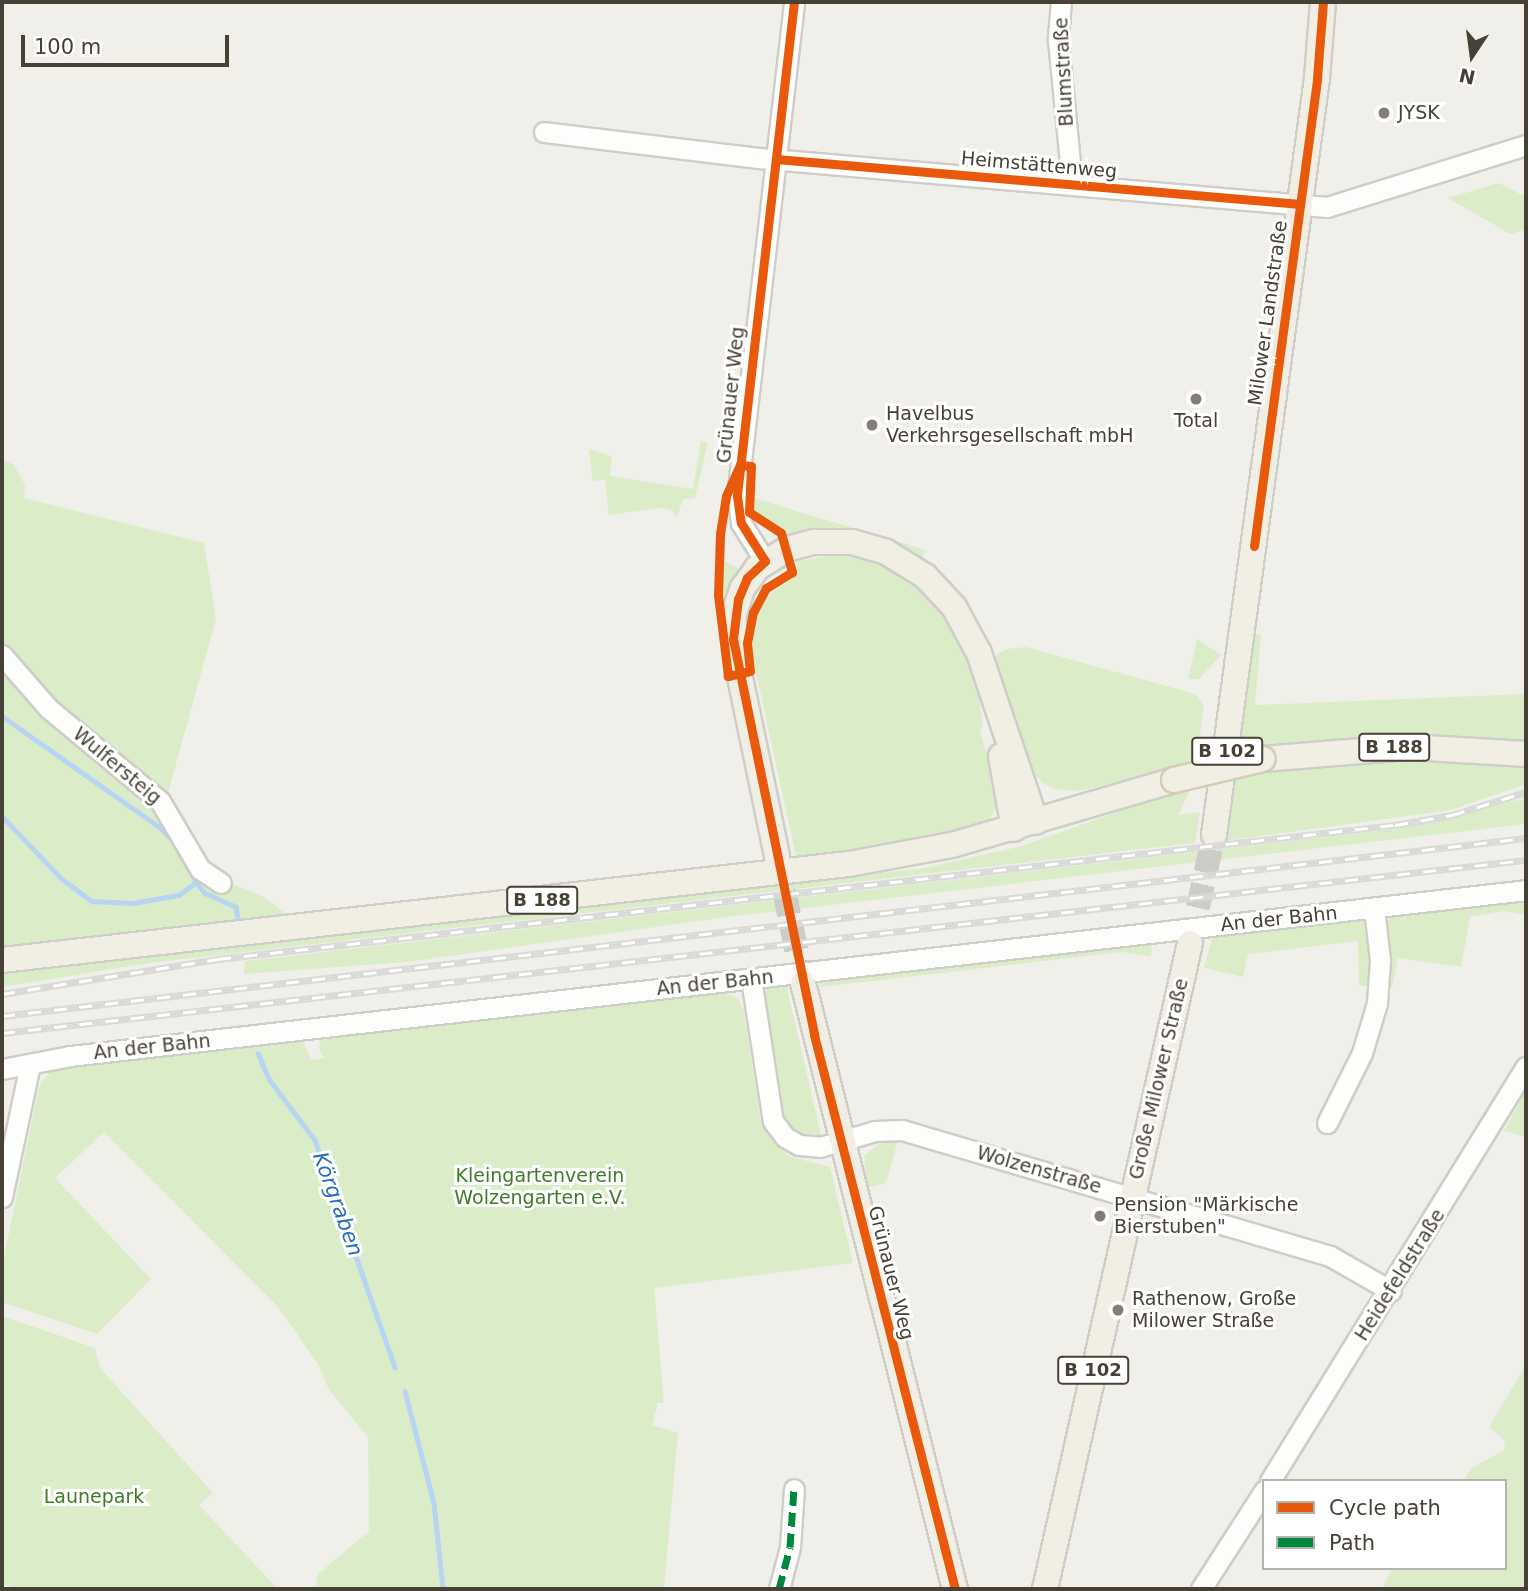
<!DOCTYPE html>
<meta charset="utf-8">
<style>
body{margin:0}
#map{position:relative;width:1528px;height:1591px;overflow:hidden;background:#f0efea;font-family:"DejaVu Sans",sans-serif}
div>[style]{position:absolute}
[style*='--x']{left:calc(var(--x)*1px);top:calc(var(--y)*1px);width:calc(var(--w)*1px);rotate:calc(var(--a)*1deg)}
.green>*{inset:0;background:#dbedc8}
.stream>*{height:4.5px;margin:-2.25px;padding:0 2.25px;transform-origin:2.25px;border-radius:2.25px;background:#b7d4f2}
.major-tunnel>*{height:24px;margin-top:-12px;transform-origin:0;background:repeating-linear-gradient(90deg,#ceccc6 0 24px,transparent 0 36px)}
.roads{filter:drop-shadow(2px 0 #cecdc7) drop-shadow(-2px 0 #cecdc7) drop-shadow(0 2px #cecdc7) drop-shadow(0 -2px #cecdc7)}
.minor>*{height:19px;margin:-9.5px;padding:0 9.5px;transform-origin:9.5px;border-radius:9.5px;background:#fdfdfc}
.major>*{height:24px;margin:-12px;padding:0 12px;transform-origin:12px;border-radius:12px;background:#f1eee3}
.rail>*{height:7px;margin-top:-3.5px;transform-origin:0;background:repeating-linear-gradient(90deg,#fff 0 13px,#d9d9d8 0 26px);box-sizing:border-box;border-block:2px solid #d9d9d8}
.bridges{filter:drop-shadow(2px 0 #d4cdb5) drop-shadow(-2px 0 #d4cdb5) drop-shadow(0 2px #d4cdb5) drop-shadow(0 -2px #d4cdb5)}
.major-bridge>*{height:24px;margin:-12px;padding:0 12px;transform-origin:12px;border-radius:12px;background:#f1eee3}
.quiet>*{height:7px;margin-top:-3.5px;transform-origin:0;background:repeating-linear-gradient(90deg,#00873e 0 14px,transparent 0 21px)}
.cycleway>*{height:9px;margin:-4.5px;padding:0 4.5px;transform-origin:4.5px;border-radius:4.5px;background:#e8590c}
.dots>*{width:19px;height:19px;translate:-50% -50%;box-sizing:border-box;border:4px solid #fff;border-radius:50%}
span{translate:-50% -50%;white-space:nowrap;text-align:center;line-height:1.15;-webkit-text-stroke:6px #fff;paint-order:stroke}
.shield-label span{padding:2px 5px;background:#fff;border:2px solid;border-radius:5px;-webkit-text-stroke-width:0}
.shield-label{font-size:18px;color:#474135;font-weight:700}
.street-label{font-size:19px;color:#474135}
.poi-label{font-size:19px;color:#474135}
.left{translate:0 -50%;text-align:left}
.park-label{font-size:19px;color:#3d7d24}
.water-label{font-size:21px;color:#276eba;font-style:italic}
.frame{position:absolute;inset:0;border:4px solid #474135;pointer-events:none}
.legend{position:absolute;left:1262px;top:1479px;width:245px;height:91px;box-sizing:border-box;background:#fff;border:2px solid #b5b3ae;margin:0;padding:9px 12px;list-style:none;font-size:21px;color:#474135}
.legend li{display:flex;align-items:center;gap:14px;height:35px}
.legend b{width:35px;border:2px solid #b5b3ae}
.north{position:absolute;left:1437px;top:21px;width:70px;height:70px;-webkit-text-stroke:5px #fff;paint-order:stroke;rotate:193deg;font-size:19px;font-weight:700;line-height:28px;text-align:center;color:#474135}
.north::after{content:'';display:block;margin:auto;width:24px;height:32px;background:#474135;clip-path:polygon(50% 0,100% 100%,50% 72%,0 100%)}
.scale{position:absolute;left:21px;top:35px;width:208px;height:32px;box-sizing:border-box;border:4px solid #474135;border-top:0;padding-left:9px;font-size:21px;line-height:24px;white-space:nowrap;color:#474135;-webkit-text-stroke:5px #fff;paint-order:stroke}
</style>
<div id="map">
<div class="green">
<div style="clip-path:polygon(1499px 183px,1526px 197px,1526px 230px,1510px 234px,1448px 198px)"></div>
<div style="clip-path:polygon(701px 441px,708px 442px,695px 498px,683px 499px,677px 517px,671px 510px,659px 508px,609px 515px,605px 479px,593px 482px,589px 449px,612px 456px,610px 476px,693px 489px)"></div>
<div style="clip-path:polygon(2px 459px,14px 465px,25px 485px,24px 498px,204px 543px,216px 619px,168px 793px,53px 706px,2px 646px)"></div>
<div style="clip-path:polygon(750px 497px,926px 550px,920px 562px,821px 530px,786px 535px,751px 512px)"></div>
<div style="clip-path:polygon(849px 553px,871px 557px,907px 573px,951px 617px,976px 678px,983px 724px,980px 730px,987px 755px,995px 760px,998px 806px,988px 821px,958px 833px,797px 861px,752px 654px,752px 632px,763px 599px,792px 578px,797px 561px)"></div>
<div style="clip-path:polygon(722px 559px,739px 569px,722px 619px,721px 594px)"></div>
<div style="clip-path:polygon(1253px 633px,1261px 635px,1255px 705px,1526px 694px,1526px 743px,1409px 737px,1339px 740px,1234px 756px)"></div>
<div style="clip-path:polygon(1197px 639px,1221px 655px,1199px 679px,1188px 679px)"></div>
<div style="clip-path:polygon(1026px 647px,1195px 694px,1204px 706px,1196px 764px,1078px 791px,1055px 789px,1043px 783px,1025px 765px,991px 659px,1006px 649px)"></div>
<div style="clip-path:polygon(2px 664px,165px 822px,196px 876px,215px 892px,228px 882px,262px 896px,293px 919px,2px 951px)"></div>
<div style="clip-path:polygon(1409px 756px,1526px 766px,1526px 784px,1451px 810px,1225px 841px,1237px 774px,1299px 763px)"></div>
<div style="clip-path:polygon(1193px 785px,1178px 815px,1200px 812px,1195px 843px,149px 963px,2px 987px,2px 972px,924px 868px,1022px 846px)"></div>
<div style="clip-path:polygon(1526px 798px,1526px 824px,727px 917px,406px 962px,244px 974px,245px 961px,1397px 829px)"></div>
<div style="clip-path:polygon(1526px 900px,1526px 915px,1504px 911px,1470px 917px,1461px 967px,1398px 958px,1392px 987px,1387px 987px,1385px 925px,1392px 916px)"></div>
<div style="clip-path:polygon(1363px 919px,1371px 934px,1370px 986px,1359px 986px,1358px 941px,1248px 954px,1243px 977px,1204px 968px,1213px 934px)"></div>
<div style="clip-path:polygon(1152px 943px,1151px 957px,1122px 952px,820px 987px,818px 979px)"></div>
<div style="clip-path:polygon(773px 984px,786px 984px,821px 1135px,805px 1137px,793px 1131px,780px 1110px,762px 1007px,767px 988px)"></div>
<div style="clip-path:polygon(723px 992px,737px 998px,744px 1010px,762px 1128px,788px 1156px,830px 1167px,853px 1263px,654px 1288px,664px 1403px,658px 1403px,652px 1425px,678px 1433px,664px 1589px,315px 1589px,318px 1574px,369px 1531px,368px 1437px,329px 1390px,319px 1366px,279px 1308px,104px 1132px,55px 1178px,151px 1279px,97px 1334px,2px 1302px,2px 1267px,39px 1086px,51px 1071px,296px 1040px,304px 1043px,311px 1060px,325px 1058px,319px 1050px,320px 1037px)"></div>
<div style="clip-path:polygon(1526px 1091px,1526px 1137px,1504px 1131px)"></div>
<div style="clip-path:polygon(898px 1140px,886px 1183px,867px 1188px,864px 1156px,879px 1144px)"></div>
<div style="clip-path:polygon(2px 1316px,95px 1348px,100px 1368px,213px 1493px,199px 1505px,278px 1589px,21px 1589px,2px 1584px)"></div>
<div style="clip-path:polygon(1526px 1365px,1526px 1589px,1382px 1589px,1392px 1568px,1505px 1568px,1505px 1481px,1463px 1481px,1473px 1467px,1505px 1450px,1504px 1440px,1489px 1427px)"></div>
</div>
<div class="stream">
<div style="--x:2;--y:716;--w:194;--a:35.2"></div>
<div style="--x:161;--y:828;--w:18;--a:47"></div>
<div style="--x:2;--y:816;--w:86;--a:46.4"></div>
<div style="--x:61;--y:878;--w:39;--a:37"></div>
<div style="--x:92;--y:901;--w:41;--a:2.8"></div>
<div style="--x:133;--y:903;--w:47;--a:-9.9"></div>
<div style="--x:179;--y:895;--w:21;--a:-37"></div>
<div style="--x:196;--y:882;--w:14;--a:51"></div>
<div style="--x:205;--y:893;--w:34;--a:24"></div>
<div style="--x:236;--y:907;--w:10;--a:79"></div>
<div style="--x:179;--y:852;--w:34;--a:60"></div>
<div style="--x:258;--y:1053;--w:28;--a:67"></div>
<div style="--x:269;--y:1079;--w:76;--a:53"></div>
<div style="--x:315;--y:1140;--w:241;--a:70.6"></div>
<div style="--x:405;--y:1391;--w:116;--a:75.5"></div>
<div style="--x:434;--y:1503;--w:86;--a:84"></div>
</div>
<div class="major-tunnel">
<div style="--x:777;--y:856;--w:130;--a:78.4"></div>
<div style="--x:1190;--y:943;--w:111;--a:-77.5"></div>
</div>
<div class="roads">
<div class="minor">
<div style="--x:1061;--y:2;--w:38;--a:95"></div>
<div style="--x:1058;--y:40;--w:145;--a:84.4"></div>
<div style="--x:544;--y:132;--w:217;--a:6.9"></div>
<div style="--x:759;--y:158;--w:570;--a:4.93"></div>
<div style="--x:1327;--y:207;--w:208;--a:-17.3"></div>
<div style="--x:765;--y:561;--w:45;--a:-122.3"></div>
<div style="--x:741;--y:523;--w:27;--a:-98"></div>
<div style="--x:737;--y:496;--w:497;--a:-83.4"></div>
<div style="--x:2;--y:655;--w:70;--a:49"></div>
<div style="--x:48;--y:708;--w:146;--a:39.7"></div>
<div style="--x:160;--y:801;--w:79;--a:59.5"></div>
<div style="--x:200;--y:869;--w:25;--a:34"></div>
<div style="--x:751;--y:978;--w:145;--a:81.3"></div>
<div style="--x:773;--y:1121;--w:20;--a:53"></div>
<div style="--x:785;--y:1137;--w:16;--a:30"></div>
<div style="--x:799;--y:1145;--w:21;--a:5"></div>
<div style="--x:820;--y:1147;--w:57;--a:-16.2"></div>
<div style="--x:875;--y:1131;--w:27;--a:-2"></div>
<div style="--x:902;--y:1130;--w:446;--a:16.4"></div>
<div style="--x:1330;--y:1256;--w:70;--a:29.8"></div>
<div style="--x:2;--y:1069;--w:69;--a:-10.8"></div>
<div style="--x:70;--y:1056;--w:1465;--a:-6.5"></div>
<div style="--x:1327;--y:1123;--w:78;--a:-63.4"></div>
<div style="--x:1362;--y:1053;--w:52;--a:-73.3"></div>
<div style="--x:1377;--y:1003;--w:43;--a:-86"></div>
<div style="--x:1380;--y:960;--w:52;--a:-96.6"></div>
<div style="--x:2;--y:1197;--w:136;--a:-78.1"></div>
<div style="--x:1270;--y:1481;--w:487;--a:-58.3"></div>
<div style="--x:779;--y:1589;--w:43;--a:-75.3"></div>
<div style="--x:790;--y:1547;--w:58;--a:-86.1"></div>
<div style="--x:1201;--y:1589;--w:117;--a:-57.3"></div>
</div>
<div class="major">
<div style="--x:1001;--y:756;--w:74;--a:79.9"></div>
<div style="--x:1263;--y:759;--w:147;--a:-4.7"></div>
<div style="--x:1410;--y:747;--w:116;--a:3.5"></div>
<div style="--x:1214;--y:835;--w:764;--a:-82.25"></div>
<div style="--x:1317;--y:78;--w:76;--a:-85.5"></div>
<div style="--x:777;--y:856;--w:187;--a:-101.7"></div>
<div style="--x:739;--y:673;--w:56;--a:-96.1"></div>
<div style="--x:733;--y:617;--w:29;--a:-72"></div>
<div style="--x:742;--y:589;--w:26;--a:-54"></div>
<div style="--x:757;--y:568;--w:36;--a:-32"></div>
<div style="--x:787;--y:549;--w:28;--a:-15"></div>
<div style="--x:814;--y:542;--w:38;--a:0"></div>
<div style="--x:852;--y:542;--w:35;--a:16"></div>
<div style="--x:886;--y:552;--w:46;--a:31.6"></div>
<div style="--x:925;--y:576;--w:42;--a:46.9"></div>
<div style="--x:954;--y:607;--w:52;--a:61.5"></div>
<div style="--x:979;--y:653;--w:178;--a:71.4"></div>
<div style="--x:2;--y:960;--w:852;--a:-6.47"></div>
<div style="--x:849;--y:864;--w:105;--a:-10.5"></div>
<div style="--x:952;--y:845;--w:231;--a:-16.3"></div>
<div style="--x:803;--y:983;--w:625;--a:75.92"></div>
<div style="--x:1045;--y:1589;--w:662;--a:-77.35"></div>
</div>
</div>
<div class="rail">
<div style="--x:2;--y:994;--w:219;--a:-9.2"></div>
<div style="--x:218;--y:959;--w:1185;--a:-6.5"></div>
<div style="--x:1395;--y:825;--w:58;--a:-10"></div>
<div style="--x:1452;--y:815;--w:77;--a:-17.3"></div>
<div style="--x:2;--y:1016;--w:1534;--a:-6.66"></div>
<div style="--x:2;--y:1033;--w:1534;--a:-6.48"></div>
</div>
<div class="bridges">
<div class="major-bridge">
<div style="--x:1174;--y:780;--w:91;--a:-13.3"></div>
</div>
</div>
<div class="quiet">
<div style="--x:779;--y:1589;--w:43;--a:-75.3"></div>
<div style="--x:790;--y:1547;--w:58;--a:-86.1"></div>
</div>
<div class="cycleway">
<div style="--x:794;--y:2;--w:497;--a:96.6"></div>
<div style="--x:737;--y:496;--w:27;--a:82"></div>
<div style="--x:741;--y:523;--w:45;--a:57.7"></div>
<div style="--x:765;--y:561;--w:25;--a:137"></div>
<div style="--x:747;--y:578;--w:23;--a:113"></div>
<div style="--x:738;--y:599;--w:40;--a:97.1"></div>
<div style="--x:733;--y:639;--w:404;--a:78.4"></div>
<div style="--x:814;--y:1035;--w:572;--a:75.72"></div>
<div style="--x:776;--y:159;--w:526;--a:4.91"></div>
<div style="--x:740;--y:465;--w:11;--a:5"></div>
<div style="--x:751;--y:466;--w:46;--a:92.5"></div>
<div style="--x:749;--y:512;--w:38;--a:33"></div>
<div style="--x:781;--y:533;--w:41;--a:74.2"></div>
<div style="--x:792;--y:572;--w:31;--a:148"></div>
<div style="--x:766;--y:588;--w:27;--a:118"></div>
<div style="--x:753;--y:612;--w:32;--a:101"></div>
<div style="--x:747;--y:643;--w:28;--a:84"></div>
<div style="--x:750;--y:671;--w:23;--a:167"></div>
<div style="--x:728;--y:676;--w:82;--a:-97"></div>
<div style="--x:718;--y:595;--w:61;--a:-88.1"></div>
<div style="--x:720;--y:534;--w:38;--a:-81"></div>
<div style="--x:726;--y:496;--w:34;--a:-66"></div>
<div style="--x:1254;--y:546;--w:472;--a:-82.3"></div>
<div style="--x:1317;--y:78;--w:76;--a:-85.5"></div>
</div>
<div class="dots">
<div style="left:1384px;top:113px;background:#827e74"></div>
<div style="left:1196px;top:399px;background:#827e74"></div>
<div style="left:872px;top:425px;background:#827e74"></div>
<div style="left:1100px;top:1216px;background:#827e74"></div>
<div style="left:1118px;top:1310px;background:#827e74"></div>
</div>
<div class="shield-label">
<span style="left:1394px;top:747px">B 188</span>
<span style="left:1227px;top:751px">B 102</span>
<span style="left:542px;top:900px">B 188</span>
<span style="left:1093px;top:1370px">B 102</span>
</div>
<div class="street-label">
<span style="left:1064px;top:72px;rotate:-93deg">Blumstraße</span>
<span style="left:1039px;top:165px;rotate:5deg">Heimstättenweg</span>
<span style="left:1268px;top:313px;rotate:-82deg">Milower Landstraße</span>
<span style="left:731px;top:395px;rotate:-84deg">Grünauer Weg</span>
<span style="left:117px;top:766px;rotate:40deg">Wulfersteig</span>
<span style="left:1279px;top:919px;rotate:-6deg">An der Bahn</span>
<span style="left:715px;top:983px;rotate:-6deg">An der Bahn</span>
<span style="left:152px;top:1047px;rotate:-6deg">An der Bahn</span>
<span style="left:1159px;top:1079px;rotate:-77deg">Große Milower Straße</span>
<span style="left:1039px;top:1170px;rotate:16deg">Wolzenstraße</span>
<span style="left:891px;top:1273px;rotate:76deg">Grünauer Weg</span>
<span style="left:1400px;top:1275px;rotate:-58deg">Heidefeldstraße</span>
</div>
<div class="poi-label">
<span class="left" style="left:1398px;top:113px">JYSK</span>
<span class="left" style="left:886px;top:425px">Havelbus<br>Verkehrsgesellschaft mbH</span>
<span style="left:1196px;top:421px">Total</span>
<span class="left" style="left:1114px;top:1216px">Pension "Märkische<br>Bierstuben"</span>
<span class="left" style="left:1132px;top:1310px">Rathenow, Große<br>Milower Straße</span>
</div>
<div class="park-label">
<span style="left:540px;top:1187px">Kleingartenverein<br>Wolzengarten e.V.</span>
<span style="left:94px;top:1497px">Launepark</span>
</div>
<div class="water-label">
<span style="left:338px;top:1204px;rotate:70deg">Körgraben</span>
</div>
<div class="frame"></div>
<ul class="legend">
<li><b style="height:9px;background:#e8590c"></b>Cycle path</li>
<li><b style="height:9px;background:#00873e"></b>Path</li>
</ul>
<div class="north">N</div>
<div class="scale">100 m</div>
</div>
